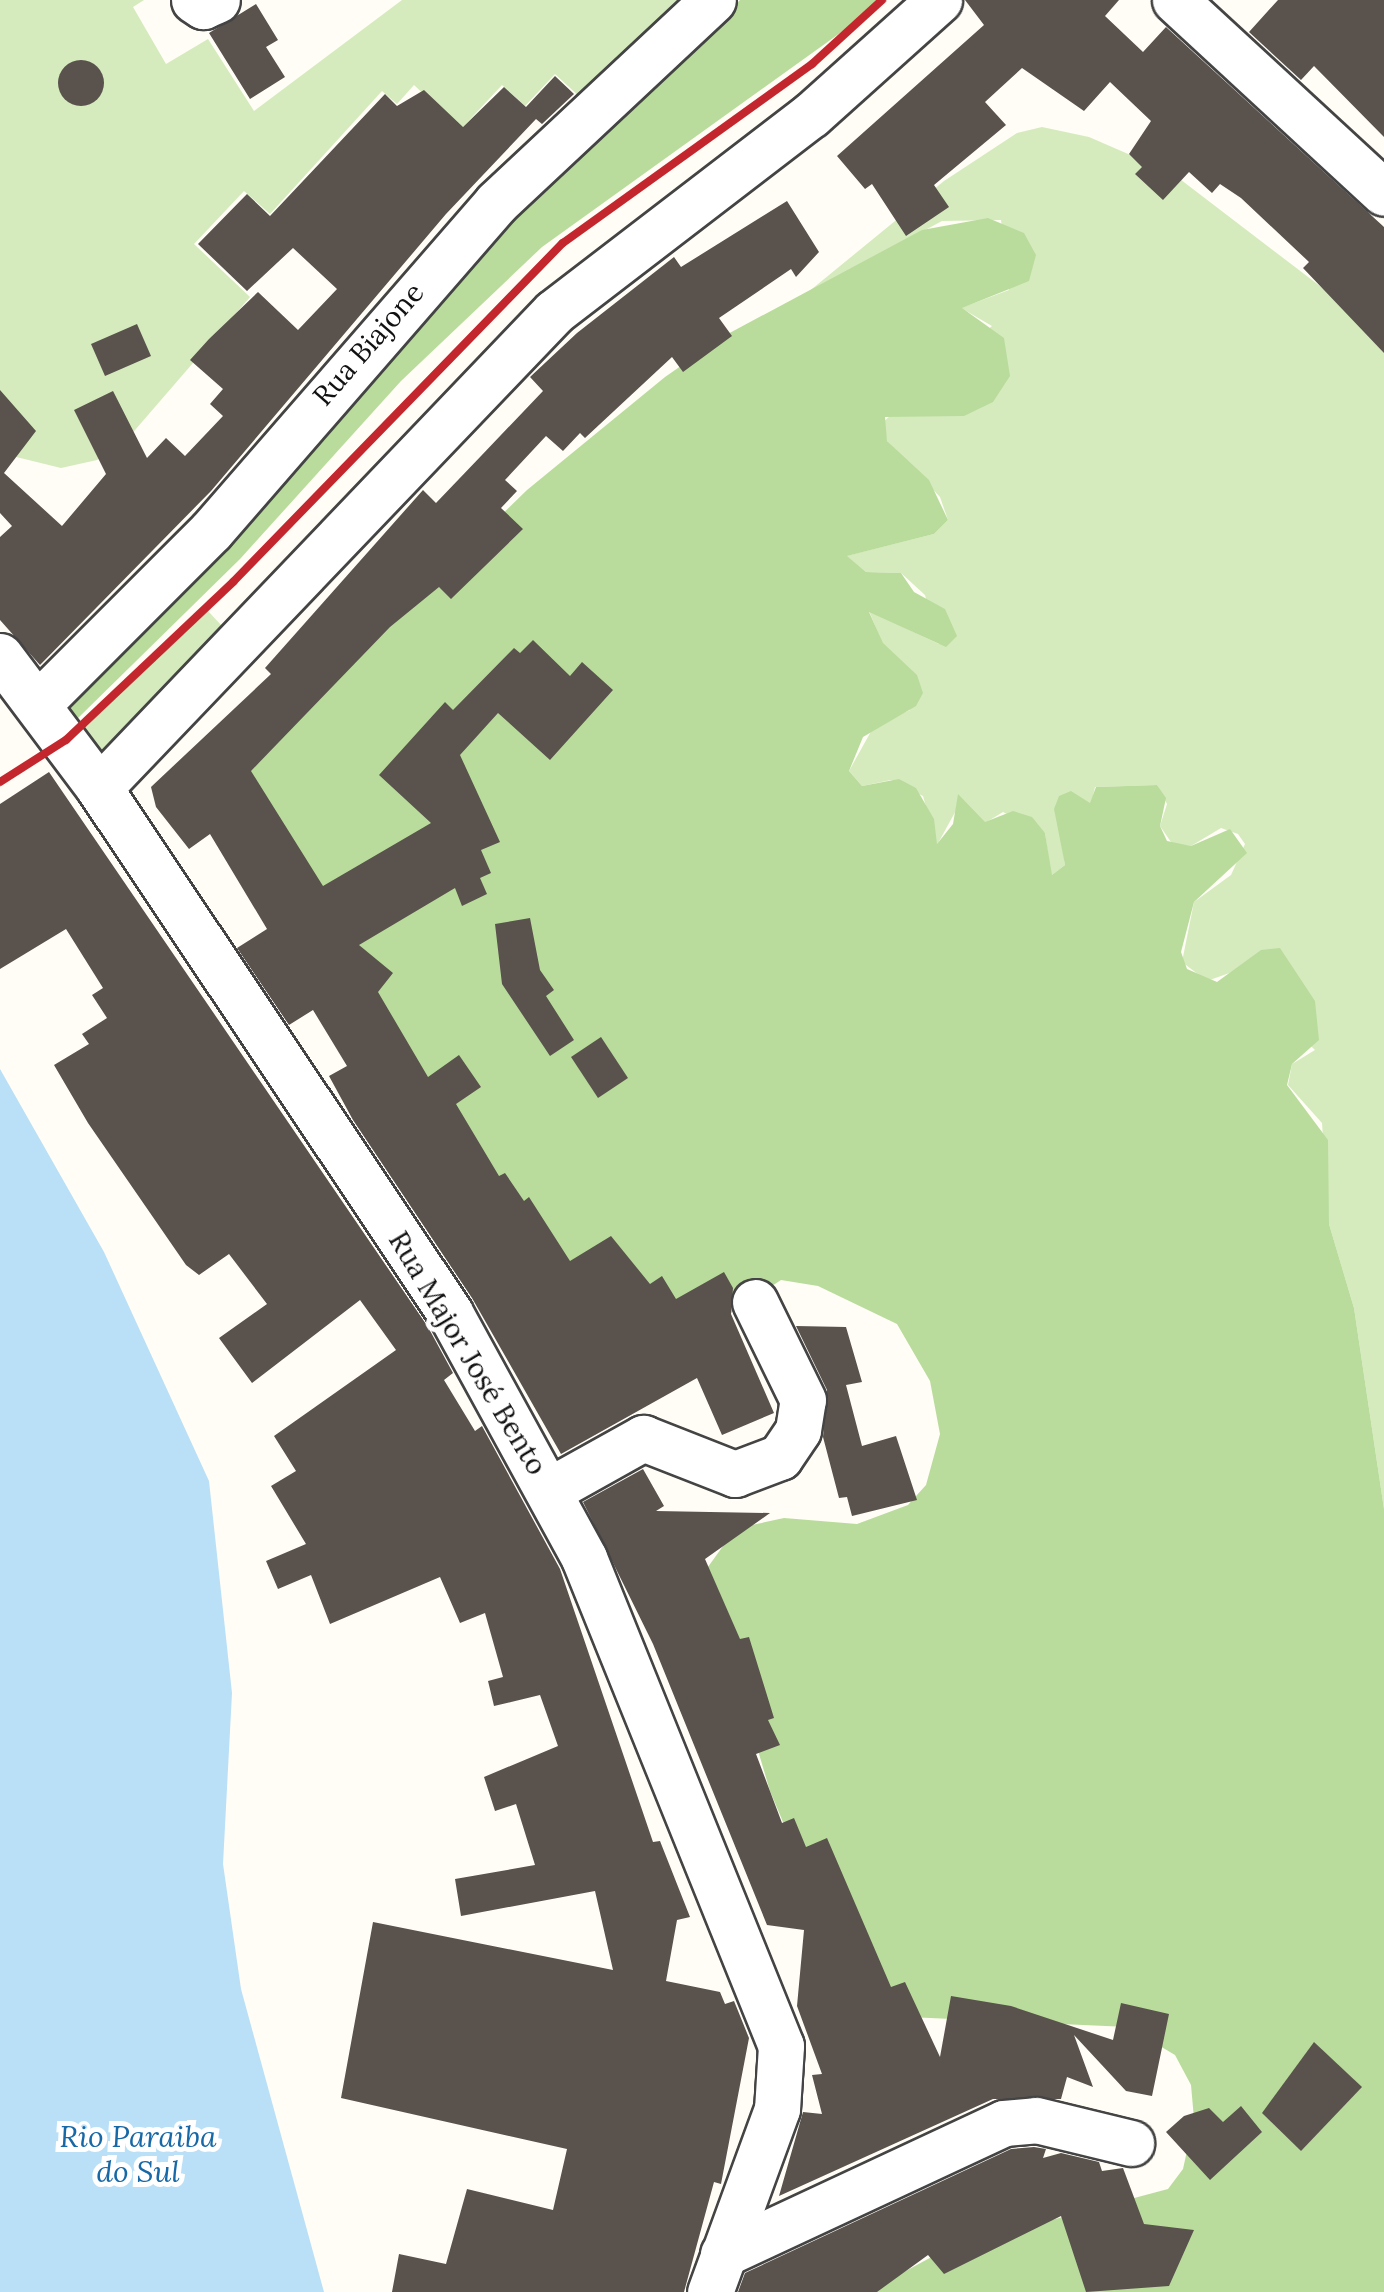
<!DOCTYPE html>
<meta charset="utf-8">
<style>
body{margin:0}
#map{position:relative;width:1384px;height:2292px;overflow:hidden;background:#fffdf5;font-family:Lora,serif}
div>[style]{position:absolute}
[style*='--x']{left:calc(var(--x)*1px);top:calc(var(--y)*1px);width:calc(var(--w)*1px);rotate:calc(var(--a)*1deg)}
.green>*{inset:0;background:#d5ebbd}
.forest>*{inset:0;background:#b9dc9c}
.water>*{inset:0;background:#b9e0f7}
.building>*{inset:0;background:#5a524d}
.round{border-radius:50%}
.roads{filter:drop-shadow(2px 0 #444) drop-shadow(-2px 0 #444) drop-shadow(0 2px #444) drop-shadow(0 -2px #444)}
.minor>*{height:45px;margin:-22.5px;padding:0 22.5px;transform-origin:22.5px;border-radius:22.5px;background:#fff}
.rail>*{height:8px;margin:-4px;padding:0 4px;transform-origin:4px;border-radius:4px;background:#c4262e}
span{translate:-50% -50%;white-space:nowrap;text-align:center;line-height:1.15;-webkit-text-stroke:10px #fff;paint-order:stroke}
.street-label{font-size:28px;color:#111}
.water-label{font-size:30px;color:#1768a6;font-style:italic}
</style>
<div id="map">
<div class="green">
<div style="clip-path:polygon(0 0,144px 0,133px 7px,166px 64px,208px 39px,254px 111px,402px 0,686px 0,581px 98px,555px 74px,525px 106px,502px 85px,461px 129px,414px 85px,397px 104px,382px 91px,270px 214px,244px 191px,194px 244px,250px 297px,129px 437px,97px 460px,61px 468px,0 453px)"></div>
<div style="clip-path:polygon(1042px 127px,1089px 137px,1172px 173px,1384px 335px,1384px 1509px,1354px 1308px,1329px 1224px,1322px 1123px,1288px 1085px,1292px 1064px,1315px 1050px,1235px 971px,1207px 981px,1182px 962px,1194px 902px,1231px 875px,1245px 844px,1238px 834px,1221px 828px,1191px 846px,1173px 845px,1160px 826px,1167px 804px,1157px 785px,1095px 787px,1091px 805px,1060px 832px,1065px 865px,1051px 876px,1045px 833px,1003px 812px,985px 823px,959px 805px,937px 845px,923px 796px,891px 780px,862px 786px,849px 771px,874px 726px,910px 710px,869px 611px,939px 644px,925px 595px,901px 573px,866px 572px,846px 556px,934px 534px,948px 520px,940px 497px,887px 441px,882px 423px,992px 326px,961px 308px,1009px 290px,1001px 220px,942px 221px,807px 293px,944px 181px,1017px 133px)"></div>
<div style="clip-path:polygon(208px 611px,234px 639px,95px 768px,71px 738px)"></div>
</div>
<div class="forest">
<div style="clip-path:polygon(740px 0,886px 0,542px 247px,401px 381px,240px 559px,76px 720px,62px 705px,364px 366px)"></div>
<div style="clip-path:polygon(988px 218px,1024px 233px,1036px 255px,1029px 281px,962px 308px,1004px 338px,1010px 376px,993px 402px,964px 416px,885px 417px,887px 441px,929px 480px,948px 520px,934px 534px,847px 556px,866px 572px,901px 573px,914px 592px,945px 609px,957px 636px,946px 647px,869px 612px,883px 643px,917px 675px,923px 693px,916px 706px,863px 737px,849px 771px,862px 786px,899px 779px,916px 788px,934px 819px,937px 844px,953px 824px,958px 794px,985px 822px,1013px 811px,1032px 817px,1045px 833px,1052px 875px,1065px 865px,1054px 809px,1059px 796px,1071px 791px,1090px 803px,1096px 787px,1157px 785px,1166px 798px,1160px 826px,1167px 841px,1191px 846px,1230px 829px,1247px 853px,1194px 902px,1181px 952px,1187px 969px,1217px 982px,1261px 950px,1280px 948px,1315px 1001px,1319px 1040px,1292px 1064px,1287px 1085px,1328px 1140px,1329px 1224px,1354px 1308px,1384px 1509px,1384px 2292px,867px 2292px,950px 2247px,1168px 2189px,1183px 2169px,1194px 2119px,1191px 2085px,1175px 2055px,1128px 2027px,864px 2015px,770px 1791px,705px 1571px,726px 1542px,752px 1525px,784px 1518px,857px 1524px,908px 1505px,926px 1485px,940px 1434px,930px 1381px,897px 1324px,818px 1286px,781px 1280px,635px 1376px,223px 786px,527px 490px,665px 377px,724px 336px,922px 230px)"></div>
</div>
<div class="water">
<div style="clip-path:polygon(0 1069px,104px 1252px,209px 1481px,232px 1693px,223px 1864px,241px 1989px,324px 2292px,0 2292px)"></div>
</div>
<div class="building">
<div style="clip-path:polygon(965px 0,1119px 0,1105px 16px,1143px 52px,1166px 27px,1384px 227px,1384px 353px,1303px 268px,1309px 262px,1241px 198px,1220px 184px,1212px 193px,1189px 172px,1163px 200px,1135px 174px,1142px 167px,1129px 154px,1151px 121px,1110px 82px,1084px 111px,1022px 68px,985px 102px,1006px 125px,934px 185px,949px 207px,906px 236px,872px 184px,865px 189px,837px 156px,984px 25px)"></div>
<div style="clip-path:polygon(1278px 0,1384px 0,1384px 137px,1314px 66px,1301px 80px,1249px 32px)"></div>
<div style="clip-path:polygon(256px 4px,278px 40px,266px 47px,285px 77px,250px 99px,209px 33px)"></div>
<div class="round" style="left:58px;top:60px;width:46px;height:46px"></div>
<div style="clip-path:polygon(555px 76px,574px 94px,542px 124px,536px 119px,446px 214px,211px 491px,40px 665px,0 620px,0 537px,12px 526px,0 513px,0 390px,36px 431px,4px 473px,62px 526px,106px 474px,74px 410px,113px 391px,147px 458px,166px 438px,185px 456px,223px 416px,210px 404px,223px 389px,190px 360px,209px 339px,258px 292px,298px 330px,337px 289px,293px 248px,247px 291px,198px 244px,247px 194px,270px 216px,385px 94px,397px 106px,424px 90px,463px 127px,504px 87px,526px 107px)"></div>
<div style="clip-path:polygon(787px 201px,819px 252px,796px 277px,791px 269px,719px 318px,732px 336px,683px 372px,672px 357px,585px 438px,580px 433px,563px 451px,546px 436px,505px 480px,517px 491px,501px 508px,523px 529px,451px 599px,439px 587px,390px 627px,251px 771px,323px 886px,431px 823px,379px 775px,445px 702px,453px 710px,514px 648px,520px 653px,533px 640px,570px 676px,582px 662px,613px 690px,550px 760px,498px 713px,460px 755px,500px 842px,481px 850px,491px 873px,480px 878px,487px 894px,462px 906px,455px 888px,359px 945px,393px 973px,378px 992px,428px 1077px,459px 1055px,481px 1087px,456px 1104px,499px 1176px,505px 1173px,524px 1201px,529px 1197px,570px 1261px,611px 1236px,650px 1284px,662px 1276px,676px 1299px,724px 1272px,733px 1288px,731px 1314px,774px 1413px,722px 1435px,697px 1378px,561px 1454px,472px 1298px,353px 1120px,329px 1076px,347px 1066px,313px 1010px,289px 1025px,237px 948px,267px 929px,210px 834px,189px 849px,156px 807px,151px 787px,271px 674px,265px 668px,423px 490px,436px 503px,481px 456px,543px 391px,530px 377px,577px 333px,674px 257px,681px 267px)"></div>
<div style="clip-path:polygon(137px 324px,151px 356px,105px 376px,91px 344px)"></div>
<div style="clip-path:polygon(49px 772px,428px 1327px,453px 1373px,444px 1380px,475px 1431px,482px 1426px,560px 1569px,653px 1842px,660px 1841px,690px 1917px,677px 1920px,666px 1981px,720px 1992px,725px 2004px,734px 2001px,749px 2038px,721px 2184px,714px 2182px,684px 2292px,392px 2292px,399px 2254px,446px 2264px,467px 2189px,553px 2210px,567px 2149px,341px 2098px,373px 1922px,613px 1970px,595px 1891px,461px 1916px,455px 1879px,535px 1865px,516px 1804px,495px 1811px,484px 1777px,558px 1746px,540px 1695px,494px 1706px,488px 1681px,503px 1677px,485px 1613px,460px 1623px,440px 1577px,330px 1624px,311px 1575px,278px 1589px,266px 1561px,306px 1544px,271px 1486px,296px 1471px,274px 1436px,396px 1350px,360px 1300px,252px 1383px,219px 1338px,267px 1304px,229px 1254px,199px 1275px,186px 1265px,88px 1123px,54px 1065px,89px 1044px,82px 1034px,107px 1018px,92px 995px,103px 988px,66px 929px,0 969px,0 804px)"></div>
<div style="clip-path:polygon(530px 918px,540px 970px,554px 990px,546px 996px,574px 1040px,550px 1056px,502px 984px,495px 924px)"></div>
<div style="clip-path:polygon(601px 1037px,628px 1078px,598px 1098px,571px 1057px)"></div>
<div style="clip-path:polygon(796px 1326px,846px 1327px,862px 1382px,846px 1385px,862px 1446px,896px 1436px,917px 1500px,852px 1516px,847px 1497px,839px 1498px,823px 1437px,827px 1390px)"></div>
<div style="clip-path:polygon(643px 1469px,664px 1506px,656px 1511px,770px 1513px,705px 1559px,740px 1639px,749px 1637px,774px 1718px,768px 1720px,780px 1745px,756px 1754px,782px 1823px,794px 1818px,806px 1847px,827px 1838px,891px 1987px,905px 1982px,940px 2057px,951px 1996px,1011px 2006px,1113px 2040px,1121px 2003px,1169px 2014px,1152px 2096px,1126px 2091px,1074px 2035px,1093px 2087px,1067px 2077px,1061px 2099px,993px 2099px,779px 2196px,803px 2112px,822px 2114px,812px 2075px,822px 2074px,797px 2006px,804px 1930px,767px 1925px,653px 1644px,583px 1502px)"></div>
<div style="clip-path:polygon(1314px 2042px,1362px 2087px,1301px 2151px,1262px 2113px)"></div>
<div style="clip-path:polygon(1241px 2106px,1262px 2132px,1210px 2180px,1166px 2132px,1184px 2116px,1209px 2108px,1223px 2122px)"></div>
<div style="clip-path:polygon(1034px 2147px,1046px 2149px,1043px 2158px,1061px 2153px,1099px 2162px,1102px 2171px,1123px 2168px,1144px 2224px,1194px 2230px,1169px 2286px,1086px 2292px,1061px 2216px,944px 2274px,928px 2255px,877px 2292px,738px 2292px,745px 2273px,1011px 2149px)"></div>
</div>
<div class="roads">
<div class="minor">
<div style="--x:194;--y:0;--w:11;--a:34"></div>
<div style="--x:203;--y:6;--w:15;--a:-23"></div>
<div style="--x:1175;--y:0;--w:284;--a:42.7"></div>
<div style="--x:0;--y:656;--w:165;--a:53.1"></div>
<div style="--x:99;--y:788;--w:632;--a:56.23"></div>
<div style="--x:450;--y:1313;--w:279;--a:61.3"></div>
<div style="--x:584;--y:1558;--w:526;--a:68.02"></div>
<div style="--x:781;--y:2046;--w:63;--a:93.6"></div>
<div style="--x:777;--y:2109;--w:195;--a:110.1"></div>
<div style="--x:39;--y:703;--w:243;--a:-45"></div>
<div style="--x:211;--y:531;--w:435;--a:-49"></div>
<div style="--x:496;--y:203;--w:297;--a:-43.1"></div>
<div style="--x:99;--y:788;--w:658;--a:-46.29"></div>
<div style="--x:554;--y:312;--w:324;--a:-37.5"></div>
<div style="--x:811;--y:115;--w:172;--a:-41.9"></div>
<div style="--x:550;--y:1490;--w:107;--a:-29.2"></div>
<div style="--x:643;--y:1438;--w:99;--a:21.4"></div>
<div style="--x:735;--y:1474;--w:48;--a:-20.7"></div>
<div style="--x:780;--y:1457;--w:32;--a:-56"></div>
<div style="--x:798;--y:1430;--w:30;--a:-81"></div>
<div style="--x:803;--y:1400;--w:109;--a:-116.1"></div>
<div style="--x:723;--y:2254;--w:310;--a:-25"></div>
<div style="--x:1004;--y:2123;--w:32;--a:-5"></div>
<div style="--x:1036;--y:2120;--w:98;--a:13.6"></div>
</div>
</div>
<div class="rail">
<div style="--x:0;--y:782;--w:78;--a:-32.5"></div>
<div style="--x:66;--y:740;--w:230;--a:-43.4"></div>
<div style="--x:233;--y:582;--w:473;--a:-45.8"></div>
<div style="--x:563;--y:243;--w:307;--a:-35.7"></div>
<div style="--x:812;--y:64;--w:95;--a:-42.4"></div>
</div>
<div class="street-label">
<span style="left:368px;top:344px;rotate:-49deg">Rua Biajone</span>
<span style="left:468px;top:1353px;rotate:59deg">Rua Major José Bento</span>
</div>
<div class="water-label">
<span style="left:138px;top:2153px">Rio Paraiba<br>do Sul</span>
</div>
</div>
